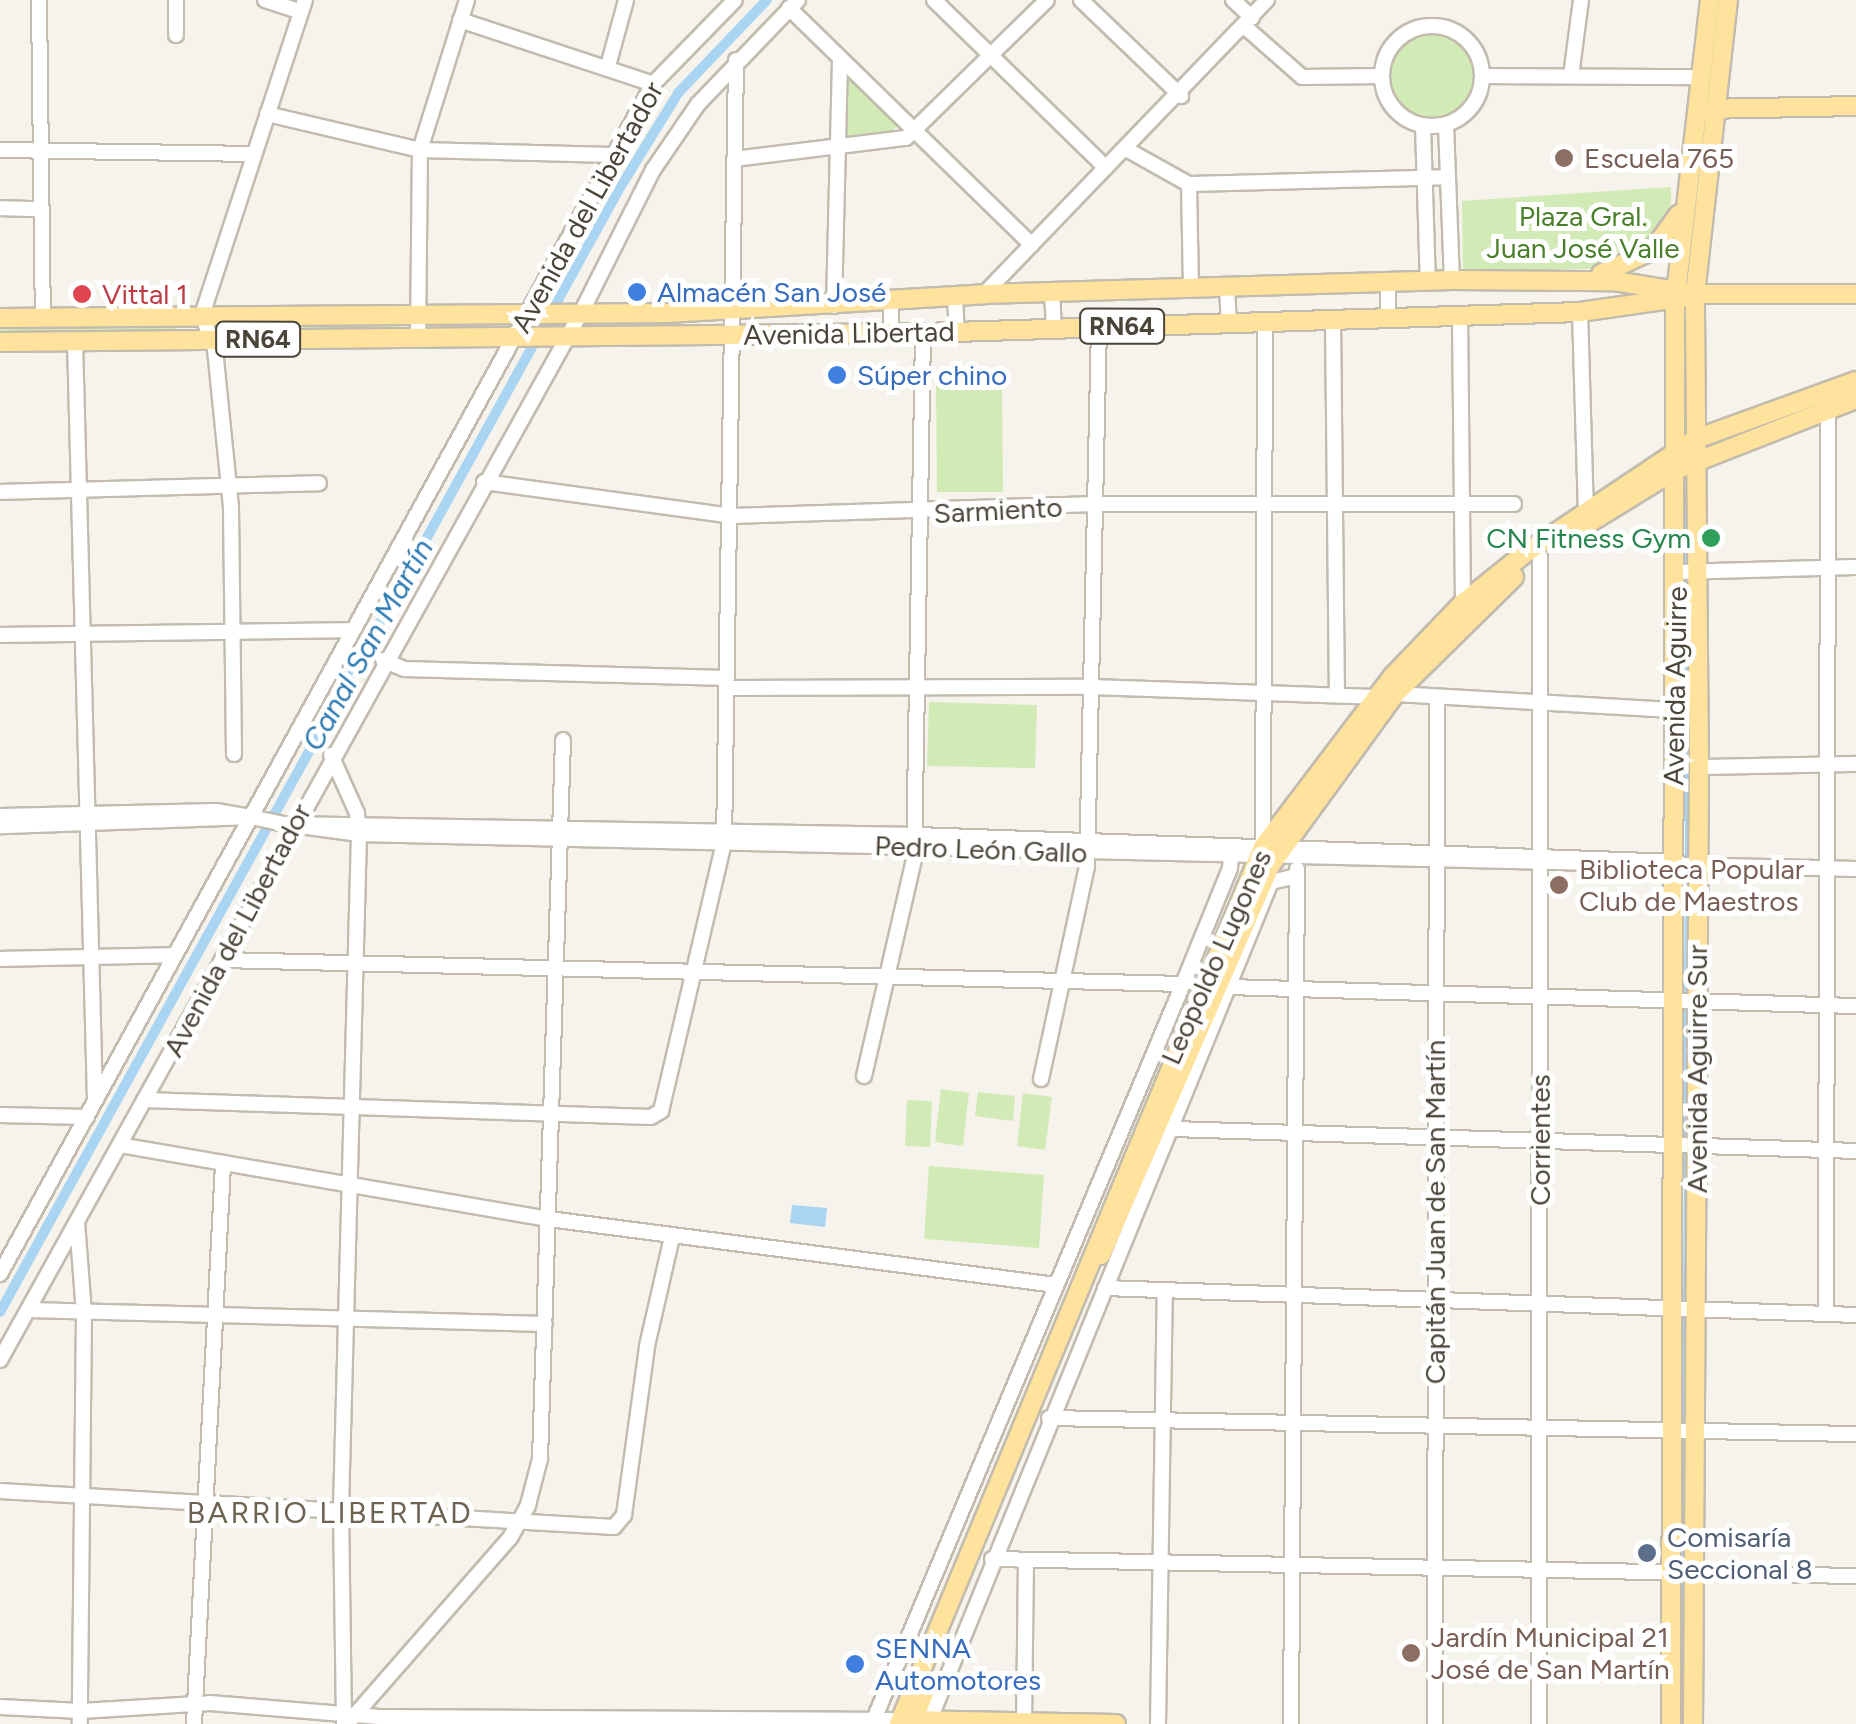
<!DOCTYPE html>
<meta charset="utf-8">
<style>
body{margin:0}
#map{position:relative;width:1856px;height:1724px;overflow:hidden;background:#f6f3ec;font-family:Figtree,sans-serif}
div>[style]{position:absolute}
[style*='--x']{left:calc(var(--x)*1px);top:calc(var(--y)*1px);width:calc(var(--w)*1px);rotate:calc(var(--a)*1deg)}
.green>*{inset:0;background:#d2eab5}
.round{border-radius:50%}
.water>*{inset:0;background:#a9d4f2}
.stream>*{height:2.5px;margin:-1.25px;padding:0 1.25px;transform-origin:1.25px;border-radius:1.25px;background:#a9d4f2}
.canal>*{height:10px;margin:-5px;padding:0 5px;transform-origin:5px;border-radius:5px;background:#a9d4f2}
.roads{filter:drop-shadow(2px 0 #c2bbae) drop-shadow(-2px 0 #c2bbae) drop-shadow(0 2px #c2bbae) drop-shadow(0 -2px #c2bbae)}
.minor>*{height:14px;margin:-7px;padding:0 7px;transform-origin:7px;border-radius:7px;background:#fff}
.minor>.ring{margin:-7px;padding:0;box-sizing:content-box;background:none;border:14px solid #fff;border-radius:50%}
.major>*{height:18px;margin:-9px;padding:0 9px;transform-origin:9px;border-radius:9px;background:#ffe39c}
.dots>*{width:28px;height:28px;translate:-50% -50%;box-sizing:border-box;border:5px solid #fff;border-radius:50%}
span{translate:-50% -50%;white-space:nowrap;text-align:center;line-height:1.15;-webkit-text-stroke:10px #fff;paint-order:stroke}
.shield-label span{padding:2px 8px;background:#fff;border:2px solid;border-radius:8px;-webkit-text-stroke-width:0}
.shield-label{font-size:25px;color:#4b4439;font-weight:700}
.education-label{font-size:28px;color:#785e54}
.left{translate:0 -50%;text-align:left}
.street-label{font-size:28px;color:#4b4439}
.park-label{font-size:28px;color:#4a7f2a}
.shop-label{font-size:28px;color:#366cbe}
.health-label{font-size:28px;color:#be3a42}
.leisure-label{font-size:28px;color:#27864d}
.right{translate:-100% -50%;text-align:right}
.service-label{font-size:28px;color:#4e5e75}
.water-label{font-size:30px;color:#2e7ab2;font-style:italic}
.neighbourhood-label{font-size:30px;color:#6e6250;letter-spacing:2.5px}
</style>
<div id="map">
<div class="green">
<div class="round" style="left:1389px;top:33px;width:88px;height:88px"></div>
<div style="clip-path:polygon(849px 76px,897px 126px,890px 133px,847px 140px)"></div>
<div style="clip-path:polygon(1671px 187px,1671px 204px,1653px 240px,1626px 262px,1589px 269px,1463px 270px,1462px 201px)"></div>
<div style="clip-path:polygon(404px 319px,401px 329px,221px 333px,217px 325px)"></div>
<div style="clip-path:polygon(179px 322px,176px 331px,0 334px,0 324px)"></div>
<div style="clip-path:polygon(1002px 378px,1003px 492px,937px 492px,936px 379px)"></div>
<div style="clip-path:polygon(929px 702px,1037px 705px,1035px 768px,927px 766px)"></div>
<div style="clip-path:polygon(941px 1089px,969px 1093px,963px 1146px,935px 1142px)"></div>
<div style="clip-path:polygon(978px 1092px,1015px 1096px,1013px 1121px,975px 1116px)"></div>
<div style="clip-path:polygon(1023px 1093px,1052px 1097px,1045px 1150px,1017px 1146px)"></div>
<div style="clip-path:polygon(907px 1100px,932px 1101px,930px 1147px,905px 1146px)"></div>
<div style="clip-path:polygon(929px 1166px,1044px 1175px,1039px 1248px,924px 1239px)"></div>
</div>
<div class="water">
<div style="clip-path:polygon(792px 1205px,827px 1208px,825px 1227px,790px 1223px)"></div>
</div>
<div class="stream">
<div style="--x:1683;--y:406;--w:26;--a:88"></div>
<div style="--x:1684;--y:473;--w:92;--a:88.8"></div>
<div style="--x:1686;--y:860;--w:282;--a:-90"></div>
<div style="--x:1685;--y:995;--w:122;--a:-89.5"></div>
<div style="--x:1685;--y:1140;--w:132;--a:-90"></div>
<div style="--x:1684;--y:1305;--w:152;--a:-89.6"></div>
<div style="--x:1684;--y:1425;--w:112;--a:-90"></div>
<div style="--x:1683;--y:1565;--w:127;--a:-89.5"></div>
<div style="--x:1683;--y:1724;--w:146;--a:-90"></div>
</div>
<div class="canal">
<div style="--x:0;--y:1312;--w:1280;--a:-61.13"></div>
<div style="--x:618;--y:191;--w:116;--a:-58.4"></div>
<div style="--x:679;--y:92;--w:127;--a:-46.3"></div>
</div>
<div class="roads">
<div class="minor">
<div style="--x:39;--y:0;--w:316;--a:89.3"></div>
<div style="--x:176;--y:0;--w:35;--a:90"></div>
<div style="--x:265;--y:0;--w:38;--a:18"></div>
<div style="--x:934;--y:0;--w:240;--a:44.3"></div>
<div style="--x:1081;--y:0;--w:139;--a:43.8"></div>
<div style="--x:1233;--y:0;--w:26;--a:43"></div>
<div style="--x:789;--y:8;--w:339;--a:44.3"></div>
<div style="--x:460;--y:20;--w:203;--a:18.3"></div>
<div class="ring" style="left:1382px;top:26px;width:86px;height:86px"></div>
<div style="--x:1244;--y:26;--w:77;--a:41.3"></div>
<div style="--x:1302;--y:77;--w:80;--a:-0.7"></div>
<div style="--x:608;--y:66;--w:68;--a:-74.7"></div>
<div style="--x:1483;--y:76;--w:218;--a:0.3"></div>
<div style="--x:1571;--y:76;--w:77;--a:-82.5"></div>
<div style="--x:267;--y:114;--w:157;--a:13.2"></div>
<div style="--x:420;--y:150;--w:192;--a:1.5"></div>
<div style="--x:1446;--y:125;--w:155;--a:87.8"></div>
<div style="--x:1423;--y:126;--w:155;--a:88.2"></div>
<div style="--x:1126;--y:149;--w:72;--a:29.1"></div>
<div style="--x:1189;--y:184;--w:259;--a:-1.5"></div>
<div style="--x:0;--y:150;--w:253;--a:0.9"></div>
<div style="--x:734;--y:159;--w:173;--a:-7"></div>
<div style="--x:906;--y:138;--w:197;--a:-44.4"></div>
<div style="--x:1189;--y:184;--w:104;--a:88.9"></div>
<div style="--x:0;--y:208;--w:38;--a:2"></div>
<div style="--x:1388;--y:282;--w:36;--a:90"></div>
<div style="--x:1227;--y:287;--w:35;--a:87"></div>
<div style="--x:1052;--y:292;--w:37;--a:87"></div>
<div style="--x:984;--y:294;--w:408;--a:-46.1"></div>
<div style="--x:955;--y:297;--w:35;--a:87"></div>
<div style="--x:891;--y:302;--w:31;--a:90"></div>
<div style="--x:834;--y:306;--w:247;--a:-88.6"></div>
<div style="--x:1580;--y:312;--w:197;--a:88.3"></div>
<div style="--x:1460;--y:317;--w:286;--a:89.4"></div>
<div style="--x:1333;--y:320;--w:373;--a:89.4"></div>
<div style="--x:418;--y:338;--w:188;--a:-89.4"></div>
<div style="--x:420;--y:150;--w:157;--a:-72.6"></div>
<div style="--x:75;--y:341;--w:759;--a:88.49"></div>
<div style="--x:484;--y:482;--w:250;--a:7.8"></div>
<div style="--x:732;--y:516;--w:364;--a:-1.9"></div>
<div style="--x:1096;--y:504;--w:418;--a:0"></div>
<div style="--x:0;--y:492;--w:319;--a:-1.6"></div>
<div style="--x:1677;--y:572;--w:179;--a:-1.6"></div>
<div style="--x:0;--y:635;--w:353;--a:-0.8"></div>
<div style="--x:383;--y:660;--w:23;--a:23"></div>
<div style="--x:404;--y:669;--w:323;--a:1.6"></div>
<div style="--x:726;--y:688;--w:365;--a:-0.2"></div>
<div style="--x:1091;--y:687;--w:283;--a:2"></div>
<div style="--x:1395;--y:694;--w:279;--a:3.3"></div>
<div style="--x:234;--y:754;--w:247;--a:-90.7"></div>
<div style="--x:231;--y:507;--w:159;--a:-95.8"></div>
<div style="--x:215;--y:349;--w:36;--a:-111"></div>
<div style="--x:202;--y:315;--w:331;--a:-71.9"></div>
<div style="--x:331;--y:755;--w:64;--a:65.9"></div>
<div style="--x:357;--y:813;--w:21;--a:85"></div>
<div style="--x:359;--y:834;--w:674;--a:91.53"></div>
<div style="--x:341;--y:1508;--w:216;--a:89.2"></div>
<div style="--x:1699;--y:767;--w:157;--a:-1.1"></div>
<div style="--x:0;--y:816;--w:216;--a:-1.3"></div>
<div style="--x:216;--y:811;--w:36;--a:10"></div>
<div style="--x:251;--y:817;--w:251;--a:177.9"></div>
<div style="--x:251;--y:817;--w:35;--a:12"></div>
<div style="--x:1263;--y:847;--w:525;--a:-89.78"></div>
<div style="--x:1678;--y:862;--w:762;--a:-177.97"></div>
<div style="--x:916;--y:835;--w:631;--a:-179"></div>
<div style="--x:285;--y:824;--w:75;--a:7.7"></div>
<div style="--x:359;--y:834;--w:1497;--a:1.34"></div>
<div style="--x:0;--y:959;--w:174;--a:-1.3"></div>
<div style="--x:222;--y:960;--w:961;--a:1.43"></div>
<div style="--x:1229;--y:987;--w:627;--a:1.74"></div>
<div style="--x:864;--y:1076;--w:223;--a:-77"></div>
<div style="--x:914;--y:859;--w:526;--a:-89.02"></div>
<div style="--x:1041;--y:1079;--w:217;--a:-77.8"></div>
<div style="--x:1087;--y:867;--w:540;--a:-88.73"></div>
<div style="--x:144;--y:1100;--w:507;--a:1.92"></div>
<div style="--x:651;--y:1117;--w:12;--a:-31"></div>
<div style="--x:661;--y:1111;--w:275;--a:-76.8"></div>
<div style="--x:724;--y:843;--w:783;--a:-89.12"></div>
<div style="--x:0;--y:1115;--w:87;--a:1.3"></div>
<div style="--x:1173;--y:1129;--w:683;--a:1.84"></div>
<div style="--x:120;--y:1145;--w:435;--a:9.8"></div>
<div style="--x:549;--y:1219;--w:511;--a:7.42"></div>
<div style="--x:77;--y:1222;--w:92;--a:85.6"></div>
<div style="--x:84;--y:1314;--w:410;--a:90.6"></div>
<div style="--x:0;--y:1274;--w:1357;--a:-61.24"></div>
<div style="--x:653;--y:84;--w:117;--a:-45.7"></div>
<div style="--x:1105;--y:1288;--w:751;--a:2.06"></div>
<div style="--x:29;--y:1310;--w:516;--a:1.55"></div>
<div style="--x:1826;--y:1314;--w:906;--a:-89.87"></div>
<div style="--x:0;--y:1360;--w:1200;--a:-60.98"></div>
<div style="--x:582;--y:311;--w:158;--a:-63.3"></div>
<div style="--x:653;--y:170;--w:80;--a:-55.7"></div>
<div style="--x:698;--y:104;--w:144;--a:-46.1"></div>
<div style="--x:1049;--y:1418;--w:807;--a:1.14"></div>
<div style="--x:0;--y:1491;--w:615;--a:3.36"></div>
<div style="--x:614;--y:1527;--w:16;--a:-50"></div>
<div style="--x:624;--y:1515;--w:171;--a:-82.2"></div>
<div style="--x:647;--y:1346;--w:112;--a:-77.1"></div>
<div style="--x:992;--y:1559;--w:864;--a:1.13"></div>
<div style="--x:0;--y:1707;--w:81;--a:2.8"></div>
<div style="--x:81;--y:1711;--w:129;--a:-3.5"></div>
<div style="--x:210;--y:1703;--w:170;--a:4.7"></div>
<div style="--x:379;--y:1717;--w:521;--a:0.33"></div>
<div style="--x:194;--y:1724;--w:560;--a:-87.03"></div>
<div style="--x:347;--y:1724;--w:247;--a:-48.8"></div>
<div style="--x:510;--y:1538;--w:38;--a:-61"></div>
<div style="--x:528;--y:1505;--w:48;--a:-75.4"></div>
<div style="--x:540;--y:1459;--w:719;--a:-88.17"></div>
<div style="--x:872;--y:1724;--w:803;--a:-67.2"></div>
<div style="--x:1183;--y:984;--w:125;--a:-67.9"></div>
<div style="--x:1230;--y:868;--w:21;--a:-85"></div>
<div style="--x:928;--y:1724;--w:909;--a:-67.84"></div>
<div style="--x:1271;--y:882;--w:26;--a:-13"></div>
<div style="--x:1024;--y:1724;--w:164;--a:-89.3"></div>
<div style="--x:1158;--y:1724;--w:433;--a:-89.1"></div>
<div style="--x:1291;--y:1724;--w:855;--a:-89.6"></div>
<div style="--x:1435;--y:1724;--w:1023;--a:-89.89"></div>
<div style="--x:1539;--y:1724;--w:1168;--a:-89.95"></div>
</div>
<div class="major">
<div style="--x:1702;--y:109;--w:154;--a:-1.1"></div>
<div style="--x:1601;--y:274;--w:57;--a:-24.8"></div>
<div style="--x:1653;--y:250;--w:44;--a:-54.2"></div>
<div style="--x:0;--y:318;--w:668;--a:-0.43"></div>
<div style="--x:668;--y:313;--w:317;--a:-3.4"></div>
<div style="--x:984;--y:294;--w:468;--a:-1.7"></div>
<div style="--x:1452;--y:280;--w:162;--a:0.4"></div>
<div style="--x:1614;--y:281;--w:82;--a:9.1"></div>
<div style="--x:1695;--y:294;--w:161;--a:0"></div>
<div style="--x:0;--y:342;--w:923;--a:-0.56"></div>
<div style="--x:923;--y:333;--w:657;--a:-1.83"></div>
<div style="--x:1580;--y:312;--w:107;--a:-8.1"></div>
<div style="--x:1566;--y:537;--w:128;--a:-31.6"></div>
<div style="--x:1675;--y:470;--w:194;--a:-21.4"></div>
<div style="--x:1101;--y:1255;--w:424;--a:-66.5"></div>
<div style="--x:1270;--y:866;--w:213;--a:-54"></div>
<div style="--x:1395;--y:694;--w:167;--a:-44.5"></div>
<div style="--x:906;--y:1720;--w:210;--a:1.1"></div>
<div style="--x:899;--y:1724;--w:950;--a:-67.46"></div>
<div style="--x:1263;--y:847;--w:215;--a:-52.8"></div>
<div style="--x:1393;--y:676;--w:101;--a:-46.2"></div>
<div style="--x:1463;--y:603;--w:78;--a:-38.8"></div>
<div style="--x:1524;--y:554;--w:207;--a:-33.8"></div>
<div style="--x:1696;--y:439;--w:170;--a:-19.9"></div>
<div style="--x:912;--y:1724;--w:40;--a:-69"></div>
<div style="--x:1671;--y:1724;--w:1422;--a:-89.84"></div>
<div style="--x:1675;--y:302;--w:304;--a:-83.4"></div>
<div style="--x:1693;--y:1724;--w:957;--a:-89.64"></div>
<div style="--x:1699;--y:767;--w:473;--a:-90.5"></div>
<div style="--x:1695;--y:294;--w:296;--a:-83.6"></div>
</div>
</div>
<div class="dots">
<div style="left:1564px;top:158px;background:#8d6e63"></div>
<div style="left:637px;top:292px;background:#3f7fe0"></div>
<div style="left:82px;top:294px;background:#e0444e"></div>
<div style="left:837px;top:375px;background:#3f7fe0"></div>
<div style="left:1711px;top:538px;background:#2e9e5b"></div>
<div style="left:1559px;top:885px;background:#8d6e63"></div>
<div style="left:1647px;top:1553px;background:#5c6f8a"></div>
<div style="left:1411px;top:1653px;background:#8d6e63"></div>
<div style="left:855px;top:1664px;background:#3f7fe0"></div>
</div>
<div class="shield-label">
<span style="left:1122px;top:326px">RN64</span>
<span style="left:258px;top:339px">RN64</span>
</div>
<div class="education-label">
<span class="left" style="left:1584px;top:158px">Escuela 765</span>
<span class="left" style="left:1579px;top:885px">Biblioteca Popular<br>Club de Maestros</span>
<span class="left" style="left:1431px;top:1653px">Jardín Municipal 21<br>José de San Martín</span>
</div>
<div class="street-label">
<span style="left:587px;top:207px;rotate:-61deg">Avenida del Libertador</span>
<span style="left:849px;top:333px;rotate:-1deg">Avenida Libertad</span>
<span style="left:998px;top:510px;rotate:-3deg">Sarmiento</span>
<span style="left:1675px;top:686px;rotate:-89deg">Avenida Aguirre</span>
<span style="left:981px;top:849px;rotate:2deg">Pedro León Gallo</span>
<span style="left:237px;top:930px;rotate:-62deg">Avenida del Libertador</span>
<span style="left:1216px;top:957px;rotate:-66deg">Leopoldo Lugones</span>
<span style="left:1697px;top:1069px;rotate:-90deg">Avenida Aguirre Sur</span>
<span style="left:1540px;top:1140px;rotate:-90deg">Corrientes</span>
<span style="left:1435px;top:1212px;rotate:-90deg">Capitán Juan de San Martín</span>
</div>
<div class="park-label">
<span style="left:1583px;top:232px">Plaza Gral.<br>Juan José Valle</span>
</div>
<div class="shop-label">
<span class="left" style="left:657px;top:292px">Almacén San José</span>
<span class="left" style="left:857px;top:375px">Súper chino</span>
<span class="left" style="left:875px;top:1664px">SENNA<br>Automotores</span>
</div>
<div class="health-label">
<span class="left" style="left:102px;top:294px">Vittal 1</span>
</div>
<div class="leisure-label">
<span class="right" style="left:1691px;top:538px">CN Fitness Gym</span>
</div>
<div class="service-label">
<span class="left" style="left:1667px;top:1553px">Comisaría<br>Seccional 8</span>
</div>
<div class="water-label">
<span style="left:368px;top:645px;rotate:-61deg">Canal San Martín</span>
</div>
<div class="neighbourhood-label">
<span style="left:330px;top:1513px">BARRIO LIBERTAD</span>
</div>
</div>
